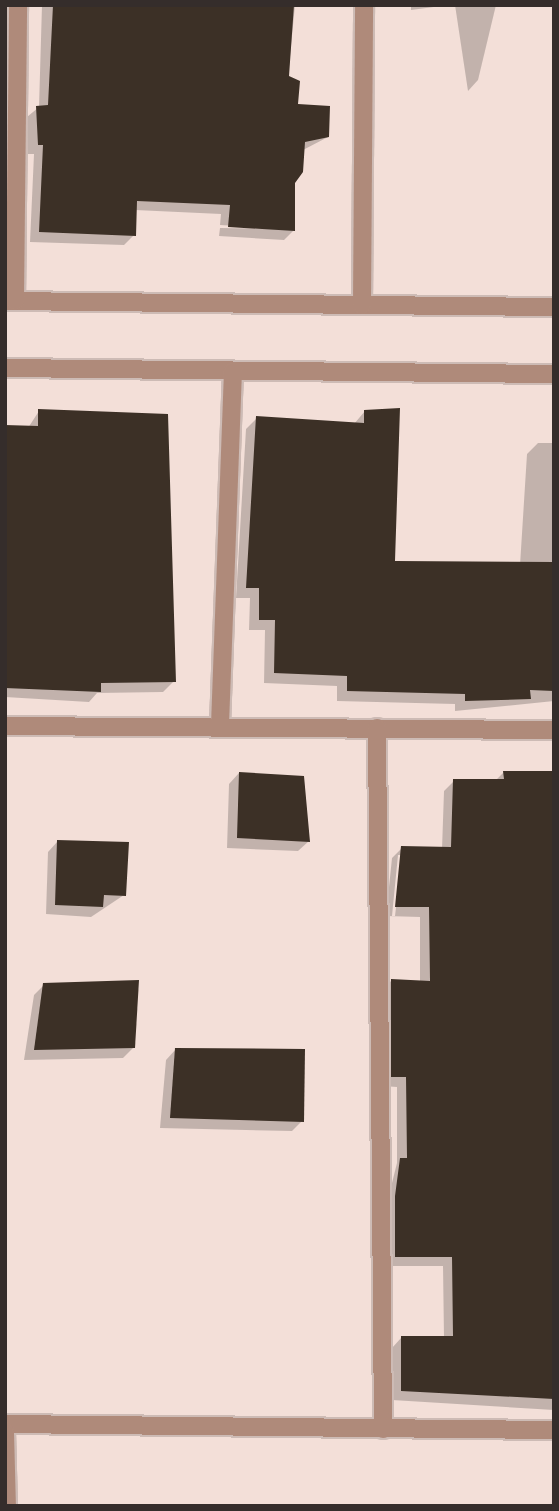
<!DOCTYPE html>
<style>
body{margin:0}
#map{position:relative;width:559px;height:1511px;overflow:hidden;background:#f3dfd8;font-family:Figtree,sans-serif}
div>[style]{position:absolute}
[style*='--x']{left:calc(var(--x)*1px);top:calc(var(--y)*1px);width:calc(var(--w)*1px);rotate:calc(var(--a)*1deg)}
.shadow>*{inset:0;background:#0003}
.building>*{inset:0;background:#3c3026}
.roads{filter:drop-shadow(2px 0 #cdbbb5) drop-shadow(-2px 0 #cdbbb5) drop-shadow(0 2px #cdbbb5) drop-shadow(0 -2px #cdbbb5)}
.minor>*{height:18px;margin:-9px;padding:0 9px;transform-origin:9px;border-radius:9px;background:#af8a7a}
span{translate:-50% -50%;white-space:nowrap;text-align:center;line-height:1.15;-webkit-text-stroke:7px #f3dfd8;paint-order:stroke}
.frame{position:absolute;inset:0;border:7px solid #352d2b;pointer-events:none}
</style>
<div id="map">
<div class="shadow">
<div style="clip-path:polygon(42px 5px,295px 5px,288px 77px,296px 106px,328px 137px,303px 150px,294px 183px,294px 230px,284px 240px,219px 236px,220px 228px,286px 229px,220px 225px,221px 214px,135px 210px,134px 235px,124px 245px,30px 242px,34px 154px,28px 154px,27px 117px,39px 107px)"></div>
<div style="clip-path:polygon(411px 5px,449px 5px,411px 10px)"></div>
<div style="clip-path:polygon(455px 5px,496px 5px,478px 80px,468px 91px)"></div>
<div style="clip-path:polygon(39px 411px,174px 681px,163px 692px,97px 693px,89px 702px,5px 697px,5px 427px,28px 428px)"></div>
<div style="clip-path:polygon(365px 411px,393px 562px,520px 565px,527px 454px,538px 443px,554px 443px,554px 701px,455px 711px,455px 704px,337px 701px,337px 686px,264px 683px,265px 630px,249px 630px,250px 598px,236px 598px,246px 429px,257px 418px,354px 424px)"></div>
<div style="clip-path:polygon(evenodd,504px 772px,554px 773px,554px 1410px,392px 1400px,392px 1348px,401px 1338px,444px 1338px,443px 1266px,386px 1266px,386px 1207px,397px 1163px,397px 1087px,382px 1086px,381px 991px,391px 981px,420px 983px,420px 917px,386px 916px,392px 858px,402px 848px,442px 849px,444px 791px,454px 781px,495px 781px,504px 772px,398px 855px,402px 855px,395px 916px,392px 916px,398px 855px)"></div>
<div style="clip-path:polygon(239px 773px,309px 841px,298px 851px,227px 848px,229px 784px)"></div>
<div style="clip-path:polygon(58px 841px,124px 895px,91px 917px,46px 914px,48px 852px)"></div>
<div style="clip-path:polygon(44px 985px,133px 1048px,123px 1058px,24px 1060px,34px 995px)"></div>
<div style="clip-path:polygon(176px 1049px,302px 1121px,292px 1131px,160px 1128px,166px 1060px)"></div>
</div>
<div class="building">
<div style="clip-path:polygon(53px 5px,294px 5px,289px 76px,300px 81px,298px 104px,330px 106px,329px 137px,305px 142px,303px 172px,295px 183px,295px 231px,228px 227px,230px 205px,137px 201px,136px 236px,39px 232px,43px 145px,38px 145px,36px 106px,48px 105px)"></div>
<div style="clip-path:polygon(400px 408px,395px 561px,554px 562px,554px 691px,530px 690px,531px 699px,465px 701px,465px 694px,347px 691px,347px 676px,274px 673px,275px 620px,259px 620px,259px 588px,246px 588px,256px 416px,364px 423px,364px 410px)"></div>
<div style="clip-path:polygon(38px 409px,168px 414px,176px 682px,101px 683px,101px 692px,5px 688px,5px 425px,38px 426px)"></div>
<div style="clip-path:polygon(503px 771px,554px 771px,554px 1399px,401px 1391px,401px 1336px,453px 1336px,452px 1257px,395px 1257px,395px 1196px,400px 1158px,407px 1158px,406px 1077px,391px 1077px,391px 979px,430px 981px,429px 907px,395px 907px,401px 846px,451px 847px,453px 779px,504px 779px)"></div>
<div style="clip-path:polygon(239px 772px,304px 776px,310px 842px,237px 838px)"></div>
<div style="clip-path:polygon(57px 840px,129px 842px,126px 896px,104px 895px,103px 907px,55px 905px)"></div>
<div style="clip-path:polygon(139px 980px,135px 1048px,34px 1050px,43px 983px)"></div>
<div style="clip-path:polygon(175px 1048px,305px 1049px,304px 1122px,170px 1118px)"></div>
</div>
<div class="roads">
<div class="minor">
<div style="--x:5;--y:301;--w:549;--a:0.63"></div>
<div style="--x:15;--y:301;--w:296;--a:-89.4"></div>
<div style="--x:362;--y:305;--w:300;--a:-89.6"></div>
<div style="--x:5;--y:368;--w:549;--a:0.63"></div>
<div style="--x:220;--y:725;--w:354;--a:-87.9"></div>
<div style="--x:5;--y:726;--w:549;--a:0.42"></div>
<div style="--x:377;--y:728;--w:701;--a:89.51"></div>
<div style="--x:5;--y:1424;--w:549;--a:0.63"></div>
<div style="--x:5;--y:1432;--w:74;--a:88.5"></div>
</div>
</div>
<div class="frame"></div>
</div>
